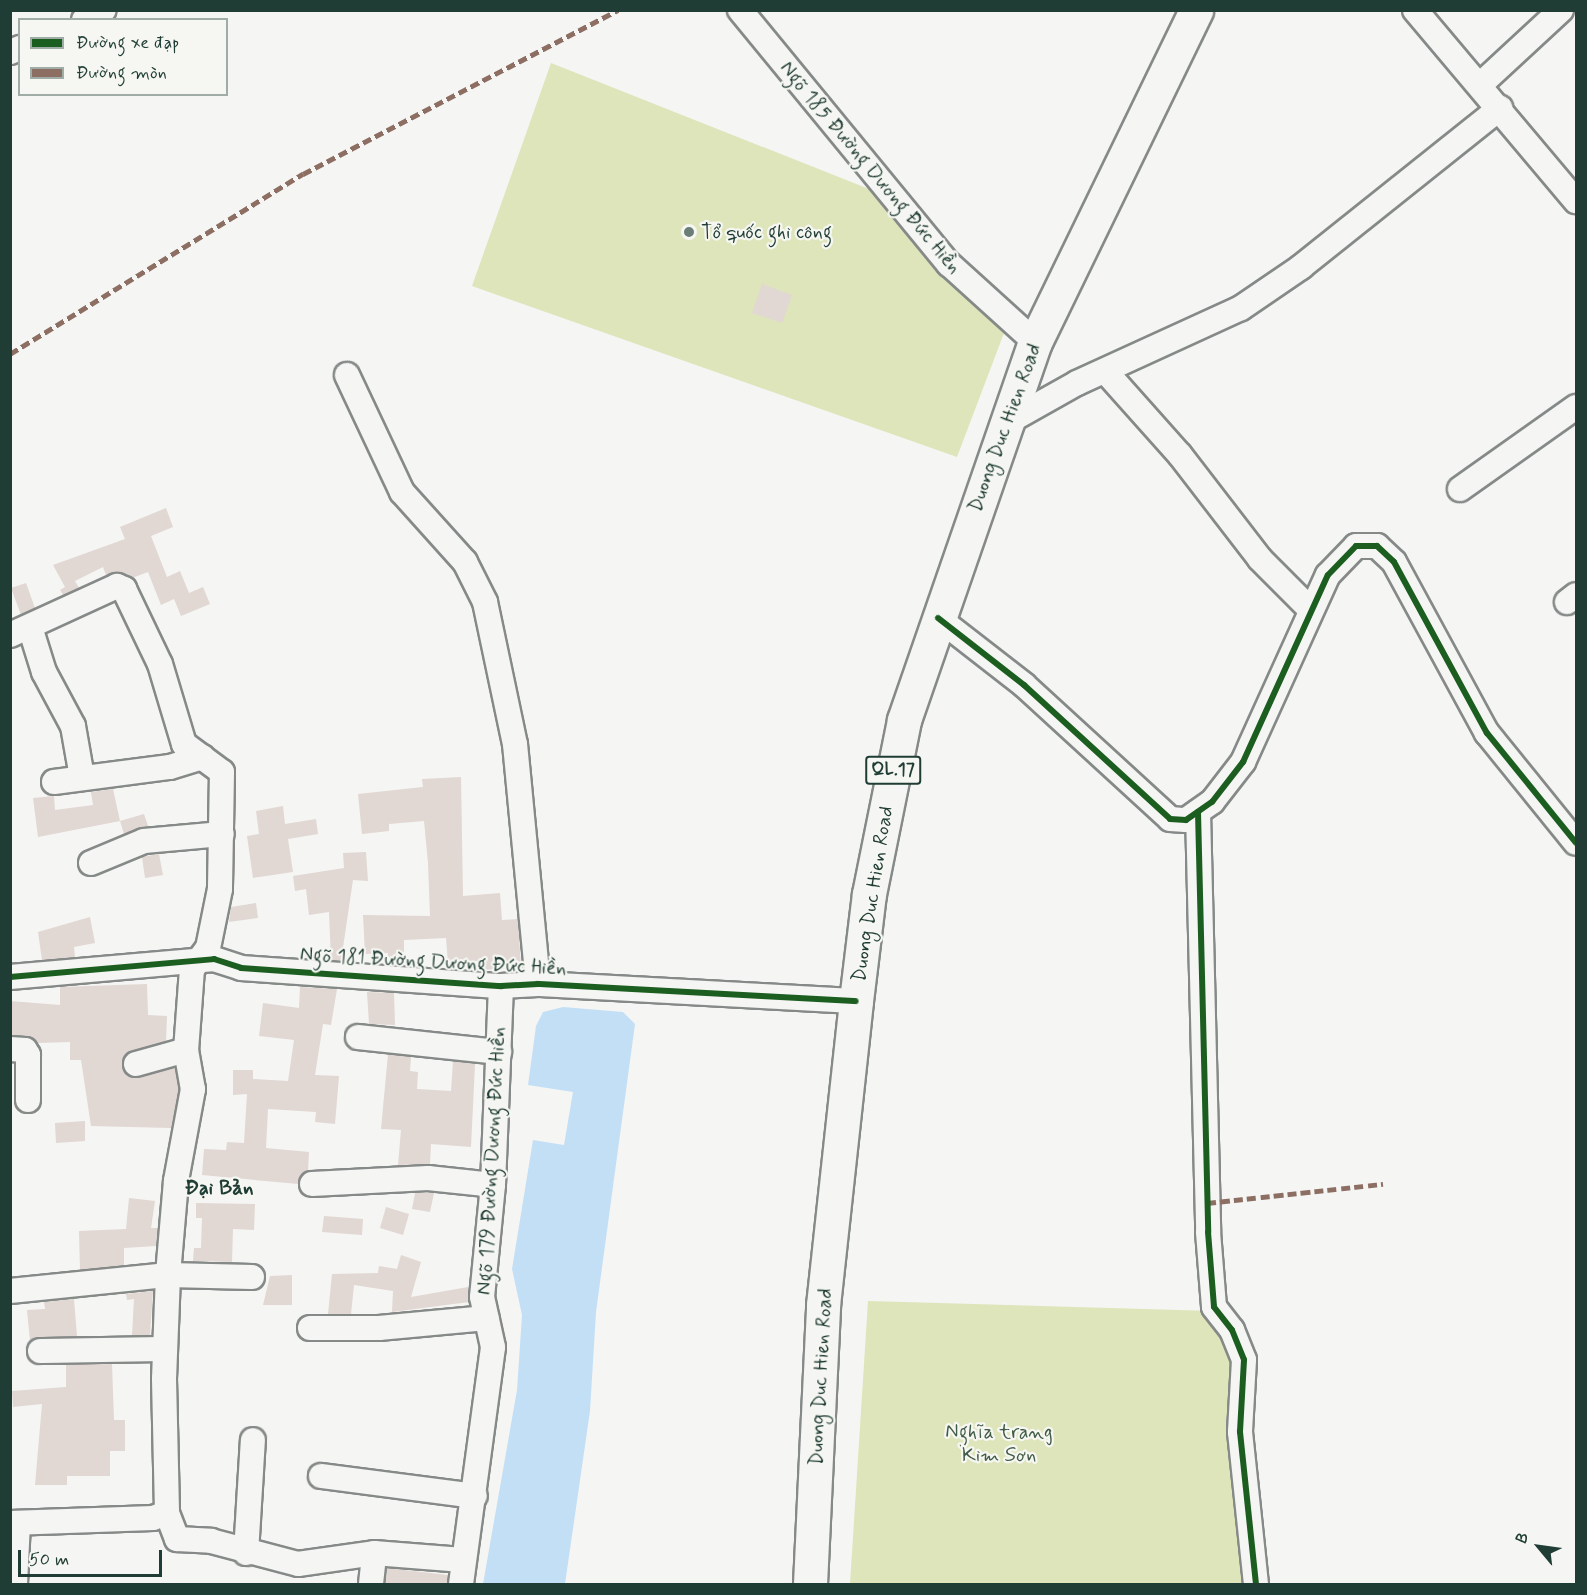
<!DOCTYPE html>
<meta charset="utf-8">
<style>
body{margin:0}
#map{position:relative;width:1587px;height:1595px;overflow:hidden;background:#f5f5f3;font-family:Mynerve,sans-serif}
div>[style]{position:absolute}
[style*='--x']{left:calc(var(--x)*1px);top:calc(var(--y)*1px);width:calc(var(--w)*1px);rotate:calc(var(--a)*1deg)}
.green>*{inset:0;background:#dee5ba}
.water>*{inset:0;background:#c3dff6}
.building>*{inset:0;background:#e1d7d3}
.roads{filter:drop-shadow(2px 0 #858a88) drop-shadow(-2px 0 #858a88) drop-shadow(0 2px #858a88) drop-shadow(0 -2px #858a88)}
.minor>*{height:24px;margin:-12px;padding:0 12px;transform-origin:12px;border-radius:12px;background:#f5f5f3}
.highway>*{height:33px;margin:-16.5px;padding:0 16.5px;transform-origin:16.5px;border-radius:16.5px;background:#f5f5f3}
.quiet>*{height:4.5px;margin-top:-2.25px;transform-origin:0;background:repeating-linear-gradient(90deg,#8d6e63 0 9px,transparent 0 13.5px)}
.cycleway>*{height:6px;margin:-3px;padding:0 3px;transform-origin:3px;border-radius:3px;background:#1b5e20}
.dots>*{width:16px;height:16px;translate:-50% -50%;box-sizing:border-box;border:3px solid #f6f6f2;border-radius:50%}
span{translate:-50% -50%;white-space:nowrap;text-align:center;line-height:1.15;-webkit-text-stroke:4.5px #f6f6f2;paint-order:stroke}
.shield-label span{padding:2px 4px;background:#f6f6f2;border:2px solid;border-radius:4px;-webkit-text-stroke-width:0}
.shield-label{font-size:18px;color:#1f3d34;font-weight:700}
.street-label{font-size:20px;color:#1f3d34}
.poi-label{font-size:20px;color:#1f3d34}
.left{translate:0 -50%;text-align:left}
.park-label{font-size:20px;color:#415c46}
.neighbourhood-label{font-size:21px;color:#1f3d34;font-weight:700}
.frame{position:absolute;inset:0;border:12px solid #1f3d34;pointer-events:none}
.legend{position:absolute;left:18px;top:18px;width:210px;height:78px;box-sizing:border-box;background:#f6f6f2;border:2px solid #a0aca6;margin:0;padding:8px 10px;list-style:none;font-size:18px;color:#1f3d34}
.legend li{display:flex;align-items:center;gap:12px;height:30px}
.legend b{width:30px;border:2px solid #a0aca6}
.north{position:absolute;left:1509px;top:1517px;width:60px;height:60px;-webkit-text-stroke:4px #f6f6f2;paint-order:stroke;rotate:299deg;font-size:16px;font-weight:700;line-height:24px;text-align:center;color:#1f3d34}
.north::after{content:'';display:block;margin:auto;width:21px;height:27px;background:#1f3d34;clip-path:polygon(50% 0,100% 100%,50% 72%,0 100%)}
.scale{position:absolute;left:18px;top:1550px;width:144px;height:27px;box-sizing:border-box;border:3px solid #1f3d34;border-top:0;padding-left:8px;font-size:18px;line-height:21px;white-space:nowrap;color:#1f3d34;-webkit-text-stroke:4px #f6f6f2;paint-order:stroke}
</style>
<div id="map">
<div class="green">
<div style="clip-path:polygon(551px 63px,874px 191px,1004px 333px,957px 457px,472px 286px)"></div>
<div style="clip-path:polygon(868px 1301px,1213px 1311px,1232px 1330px,1260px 1584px,850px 1584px)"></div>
</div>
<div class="water">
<div style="clip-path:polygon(563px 1007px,623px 1012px,635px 1024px,596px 1312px,590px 1411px,565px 1584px,483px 1584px,517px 1390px,522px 1315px,512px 1269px,533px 1140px,564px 1145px,573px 1092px,528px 1085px,536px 1026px,543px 1012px)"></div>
</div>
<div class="building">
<div style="clip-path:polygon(762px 284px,792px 295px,782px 323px,752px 313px)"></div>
<div style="clip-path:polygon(166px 508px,173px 527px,151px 536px,167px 577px,180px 571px,189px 593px,203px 587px,210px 604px,181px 616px,174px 599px,161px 605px,148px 572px,132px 578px,117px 572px,106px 575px,103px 567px,75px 581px,79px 588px,63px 595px,60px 590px,65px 587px,53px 565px,125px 539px,120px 527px)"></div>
<div style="clip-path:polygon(26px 583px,35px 608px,21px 615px,11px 588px)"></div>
<div style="clip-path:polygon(461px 777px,463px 896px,500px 893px,502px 920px,518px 919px,521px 968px,478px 970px,477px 961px,448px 963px,446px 938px,404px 940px,404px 963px,387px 963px,388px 953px,365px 954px,363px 915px,430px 916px,428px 863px,424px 821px,389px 824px,389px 831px,362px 834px,358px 794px,423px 787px,422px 779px)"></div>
<div style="clip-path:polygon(113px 789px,120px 821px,38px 837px,33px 798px,54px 796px,55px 810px,93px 805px,91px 792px)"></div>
<div style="clip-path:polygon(283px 806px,285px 824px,316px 819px,318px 834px,288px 839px,293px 872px,253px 878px,247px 836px,259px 834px,256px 811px)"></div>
<div style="clip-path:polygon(144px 814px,148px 826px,124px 834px,120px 821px)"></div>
<div style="clip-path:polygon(366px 852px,368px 881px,353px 880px,341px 961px,331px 960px,329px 912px,309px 915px,306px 889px,295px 891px,293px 876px,344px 868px,343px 853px)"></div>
<div style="clip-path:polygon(159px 854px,163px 875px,145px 878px,142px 857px)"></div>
<div style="clip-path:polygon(256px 903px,258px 918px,229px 922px,231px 907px)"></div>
<div style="clip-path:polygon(90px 917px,95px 943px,74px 947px,75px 957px,42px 960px,38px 932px)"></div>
<div style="clip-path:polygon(147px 984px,148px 1015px,167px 1016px,166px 1041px,126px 1054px,122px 1067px,133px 1078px,175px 1068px,179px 1089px,171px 1128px,91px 1126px,81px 1060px,70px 1060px,70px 1042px,38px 1043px,32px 1038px,10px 1035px,10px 1001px,60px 1005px,60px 987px)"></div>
<div style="clip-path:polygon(300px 987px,337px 989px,331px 1025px,323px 1024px,315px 1075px,339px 1076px,335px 1124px,315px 1122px,316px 1112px,268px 1109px,266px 1148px,309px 1152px,308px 1171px,298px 1184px,202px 1175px,204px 1149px,226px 1150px,227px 1142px,244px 1143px,247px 1094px,233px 1095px,233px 1070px,253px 1070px,253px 1079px,288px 1081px,294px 1040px,259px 1036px,263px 1003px,299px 1008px)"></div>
<div style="clip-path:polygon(367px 992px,394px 993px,395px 1025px,369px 1024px)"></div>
<div style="clip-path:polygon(388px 1054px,411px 1057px,410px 1071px,418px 1072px,417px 1089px,451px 1091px,453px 1061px,475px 1064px,471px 1147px,431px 1144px,430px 1164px,398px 1165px,401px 1130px,381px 1129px)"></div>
<div style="clip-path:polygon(85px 1121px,85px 1141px,56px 1143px,55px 1123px)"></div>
<div style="clip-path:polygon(415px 1193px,434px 1193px,430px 1212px,412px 1209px)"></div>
<div style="clip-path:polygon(129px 1198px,155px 1201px,151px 1228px,158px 1228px,156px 1246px,124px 1248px,124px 1265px,80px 1270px,79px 1231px,126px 1229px)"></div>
<div style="clip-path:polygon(196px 1203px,255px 1204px,254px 1230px,233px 1229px,232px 1262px,193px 1261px,194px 1248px,201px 1248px,202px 1218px,196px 1218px)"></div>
<div style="clip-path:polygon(386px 1207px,409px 1214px,403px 1235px,380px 1228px)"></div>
<div style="clip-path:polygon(324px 1216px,363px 1219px,362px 1235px,322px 1232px)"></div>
<div style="clip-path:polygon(401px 1255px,421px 1262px,411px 1297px,468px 1287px,469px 1302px,392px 1312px,393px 1291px,354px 1285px,351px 1314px,328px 1314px,332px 1274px,378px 1273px,379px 1266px,397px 1269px)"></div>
<div style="clip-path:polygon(292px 1275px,292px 1305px,263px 1305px,270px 1276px)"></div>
<div style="clip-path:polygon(153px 1291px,150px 1335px,132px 1335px,134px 1299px,127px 1300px,126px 1294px)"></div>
<div style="clip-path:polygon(74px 1299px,77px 1336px,30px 1341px,27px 1310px,45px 1309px,44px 1302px)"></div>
<div style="clip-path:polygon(112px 1364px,114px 1420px,125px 1420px,125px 1451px,110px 1451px,110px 1476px,67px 1476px,67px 1485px,35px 1485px,42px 1404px,13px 1407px,12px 1391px,66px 1387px,66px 1365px)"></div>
<div style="clip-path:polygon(387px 1568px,448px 1575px,447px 1584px,385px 1584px)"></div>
</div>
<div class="roads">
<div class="minor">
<div style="--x:740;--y:10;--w:329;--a:50.6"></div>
<div style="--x:949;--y:264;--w:116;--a:42.2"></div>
<div style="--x:1415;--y:10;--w:250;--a:49.9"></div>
<div style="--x:84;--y:20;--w:22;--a:-27"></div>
<div style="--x:10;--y:52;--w:11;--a:-22"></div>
<div style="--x:1481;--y:84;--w:109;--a:-42.8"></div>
<div style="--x:1106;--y:372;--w:111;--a:48.3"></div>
<div style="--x:1180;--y:455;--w:131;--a:52.4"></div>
<div style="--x:1260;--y:559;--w:72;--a:45"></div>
<div style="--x:347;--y:375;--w:129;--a:64.8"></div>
<div style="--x:402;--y:492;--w:94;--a:48"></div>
<div style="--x:465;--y:562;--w:45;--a:63.4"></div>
<div style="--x:485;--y:602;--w:145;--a:78.1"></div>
<div style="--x:515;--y:744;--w:241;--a:84.5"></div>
<div style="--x:1004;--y:424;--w:84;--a:-29.3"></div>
<div style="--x:1077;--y:383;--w:180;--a:-24.6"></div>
<div style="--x:1241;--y:308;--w:73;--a:-34.3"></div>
<div style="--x:1301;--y:267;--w:255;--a:-38.6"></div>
<div style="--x:1460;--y:489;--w:142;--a:-35.3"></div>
<div style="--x:1567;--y:602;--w:11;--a:-38"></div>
<div style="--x:938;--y:618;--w:109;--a:37.9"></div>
<div style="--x:1024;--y:685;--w:198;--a:42.5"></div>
<div style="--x:1170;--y:819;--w:16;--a:4"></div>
<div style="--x:1186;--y:820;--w:32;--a:-35"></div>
<div style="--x:1212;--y:802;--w:51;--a:-52.2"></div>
<div style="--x:1243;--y:762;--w:205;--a:-65.6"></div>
<div style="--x:1328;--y:575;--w:40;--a:-46"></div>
<div style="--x:1356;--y:546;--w:21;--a:0"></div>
<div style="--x:1377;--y:546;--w:23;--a:43"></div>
<div style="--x:1394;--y:562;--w:195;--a:61.5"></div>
<div style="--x:1487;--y:733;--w:141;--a:51"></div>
<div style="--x:30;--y:627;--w:47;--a:72.7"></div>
<div style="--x:44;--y:672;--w:61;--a:61.8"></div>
<div style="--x:73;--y:726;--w:52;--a:80"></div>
<div style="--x:10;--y:635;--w:118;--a:-24.6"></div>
<div style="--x:117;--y:586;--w:8;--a:23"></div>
<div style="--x:124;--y:589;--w:83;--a:64.4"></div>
<div style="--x:160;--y:664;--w:84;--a:73.3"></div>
<div style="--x:184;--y:744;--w:47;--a:36.4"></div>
<div style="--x:222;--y:772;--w:117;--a:91"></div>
<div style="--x:220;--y:889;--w:60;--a:101.5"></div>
<div style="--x:208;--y:948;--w:26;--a:127"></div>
<div style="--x:192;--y:969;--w:81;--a:94.2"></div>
<div style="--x:186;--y:1050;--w:40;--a:80"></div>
<div style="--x:193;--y:1089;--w:94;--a:100.5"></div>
<div style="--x:176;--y:1181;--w:94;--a:94.9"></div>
<div style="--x:168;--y:1275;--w:104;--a:92.2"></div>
<div style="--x:164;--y:1379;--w:134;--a:88.7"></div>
<div style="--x:54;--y:782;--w:117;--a:-7.4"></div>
<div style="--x:170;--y:767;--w:34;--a:-17"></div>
<div style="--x:1198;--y:812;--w:420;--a:88.6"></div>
<div style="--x:1208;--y:1232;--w:75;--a:85.4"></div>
<div style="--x:1214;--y:1307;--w:29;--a:52"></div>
<div style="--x:1232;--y:1330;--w:32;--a:68"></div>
<div style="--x:1244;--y:1360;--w:72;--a:93.2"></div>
<div style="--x:1240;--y:1432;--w:153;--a:84"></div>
<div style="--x:91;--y:863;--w:57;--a:-22.5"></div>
<div style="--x:144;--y:841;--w:78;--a:-5.1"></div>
<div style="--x:10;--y:977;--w:205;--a:-5"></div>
<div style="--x:214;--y:959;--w:28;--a:18"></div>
<div style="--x:241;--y:968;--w:261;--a:4"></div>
<div style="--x:501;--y:986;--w:37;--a:-3"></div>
<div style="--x:538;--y:984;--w:318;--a:3.1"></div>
<div style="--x:358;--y:1037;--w:142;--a:6.1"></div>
<div style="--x:10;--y:1049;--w:15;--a:4"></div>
<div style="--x:25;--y:1050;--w:6;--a:59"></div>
<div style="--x:28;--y:1055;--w:45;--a:90"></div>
<div style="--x:136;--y:1064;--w:52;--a:-15.6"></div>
<div style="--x:312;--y:1184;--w:116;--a:-3"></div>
<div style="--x:428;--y:1178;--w:65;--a:6.1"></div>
<div style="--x:10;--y:1291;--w:159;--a:-5.8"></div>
<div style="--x:168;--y:1275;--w:84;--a:1.4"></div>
<div style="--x:310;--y:1328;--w:69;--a:0"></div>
<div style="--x:379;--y:1328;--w:108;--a:-5.3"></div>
<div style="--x:40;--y:1351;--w:125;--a:-0.9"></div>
<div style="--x:321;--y:1476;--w:155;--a:7.4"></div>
<div style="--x:10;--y:1523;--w:143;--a:-2"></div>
<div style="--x:153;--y:1518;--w:15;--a:-20"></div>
<div style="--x:167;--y:1513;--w:28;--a:69"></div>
<div style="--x:177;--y:1539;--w:34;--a:3"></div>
<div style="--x:211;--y:1541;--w:90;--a:14.8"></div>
<div style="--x:298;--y:1564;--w:77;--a:-8.2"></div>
<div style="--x:374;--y:1553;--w:89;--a:4.5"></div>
<div style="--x:246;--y:1553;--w:113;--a:-86.5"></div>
<div style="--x:15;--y:1584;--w:61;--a:-87.2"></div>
<div style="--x:371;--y:1584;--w:31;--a:-84"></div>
<div style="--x:461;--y:1584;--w:239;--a:-82.3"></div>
<div style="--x:493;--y:1347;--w:51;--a:-102.4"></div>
<div style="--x:482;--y:1297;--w:113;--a:-84.4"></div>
<div style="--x:493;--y:1185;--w:199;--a:-87.7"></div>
</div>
<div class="highway">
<div style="--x:810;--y:1584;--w:279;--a:-87.3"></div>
<div style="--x:823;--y:1305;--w:306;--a:-83.8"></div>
<div style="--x:856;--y:1001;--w:108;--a:-83.1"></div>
<div style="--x:869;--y:894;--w:177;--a:-78.6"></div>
<div style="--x:904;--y:720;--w:400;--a:-70.9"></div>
<div style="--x:1035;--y:342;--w:369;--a:-64.1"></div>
</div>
</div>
<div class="quiet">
<div style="--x:10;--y:354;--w:344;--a:-31.6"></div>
<div style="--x:303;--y:174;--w:355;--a:-27.5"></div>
<div style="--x:1207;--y:1203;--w:177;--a:-6.2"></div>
</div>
<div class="cycleway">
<div style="--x:938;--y:618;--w:109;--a:37.9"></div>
<div style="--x:1024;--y:685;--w:198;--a:42.5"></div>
<div style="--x:1170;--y:819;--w:16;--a:4"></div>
<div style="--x:1186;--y:820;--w:32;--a:-35"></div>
<div style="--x:1212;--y:802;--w:51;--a:-52.2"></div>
<div style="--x:1243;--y:762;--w:205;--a:-65.6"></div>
<div style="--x:1328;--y:575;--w:40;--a:-46"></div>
<div style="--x:1356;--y:546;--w:21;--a:0"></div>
<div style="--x:1377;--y:546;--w:23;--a:43"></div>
<div style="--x:1394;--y:562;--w:195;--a:61.5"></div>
<div style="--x:1487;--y:733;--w:141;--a:51"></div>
<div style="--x:1198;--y:812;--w:420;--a:88.6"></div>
<div style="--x:1208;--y:1232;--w:75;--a:85.4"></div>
<div style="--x:1214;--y:1307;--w:29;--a:52"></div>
<div style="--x:1232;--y:1330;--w:32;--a:68"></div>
<div style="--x:1244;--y:1360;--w:72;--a:93.2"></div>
<div style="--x:1240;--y:1432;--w:153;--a:84"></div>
<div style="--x:10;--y:977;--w:205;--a:-5"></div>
<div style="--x:214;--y:959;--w:28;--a:18"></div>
<div style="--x:241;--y:968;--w:261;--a:4"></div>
<div style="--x:501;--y:986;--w:37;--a:-3"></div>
<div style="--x:538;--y:984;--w:318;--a:3.1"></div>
</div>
<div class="dots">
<div style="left:689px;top:232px;background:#6a7d77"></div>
</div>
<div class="shield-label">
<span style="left:893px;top:770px">QL.17</span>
</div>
<div class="street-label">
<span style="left:870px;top:168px;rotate:50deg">Ngõ 185 Đường Dương Đức Hiền</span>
<span style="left:1005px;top:428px;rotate:-70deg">Duong Duc Hien Road</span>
<span style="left:873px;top:894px;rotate:-81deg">Duong Duc Hien Road</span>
<span style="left:433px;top:962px;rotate:3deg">Ngõ 181 Đường Dương Đức Hiền</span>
<span style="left:492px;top:1161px;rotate:-87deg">Ngõ 179 Đường Dương Đức Hiền</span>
<span style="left:821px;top:1377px;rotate:-87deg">Duong Duc Hien Road</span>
</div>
<div class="poi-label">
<span class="left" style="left:701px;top:232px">Tổ quốc ghi công</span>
</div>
<div class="park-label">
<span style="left:999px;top:1444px">Nghĩa trang<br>Kim Sơn</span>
</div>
<div class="neighbourhood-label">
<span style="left:219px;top:1188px">Đại Bản</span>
</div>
<div class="frame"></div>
<ul class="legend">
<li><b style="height:8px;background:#1b5e20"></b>Đường xe đạp</li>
<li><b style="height:8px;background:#8d6e63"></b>Đường mòn</li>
</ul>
<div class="north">B</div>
<div class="scale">50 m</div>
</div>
